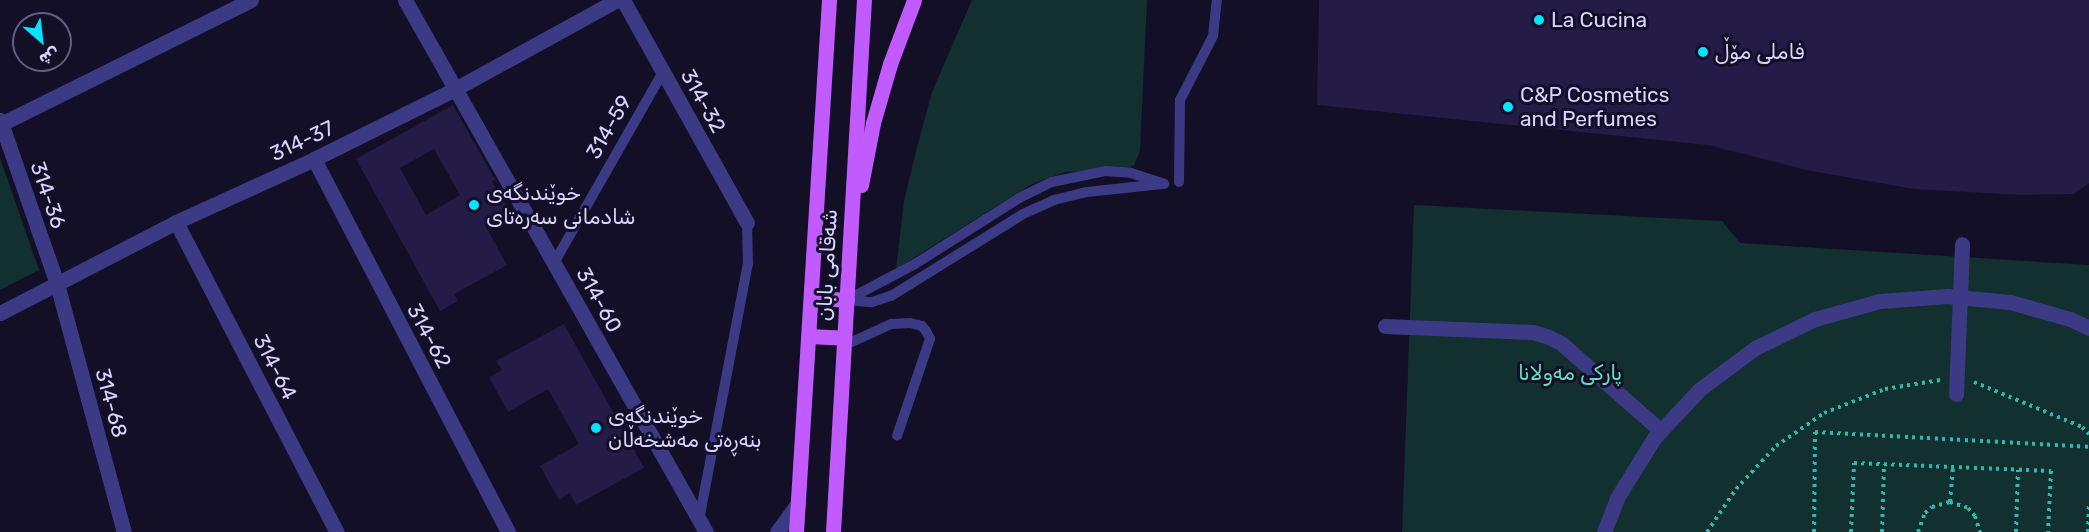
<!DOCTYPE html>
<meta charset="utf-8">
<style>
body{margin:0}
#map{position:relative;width:2089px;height:532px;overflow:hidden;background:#130f26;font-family:Rubik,"Noto Sans Arabic",sans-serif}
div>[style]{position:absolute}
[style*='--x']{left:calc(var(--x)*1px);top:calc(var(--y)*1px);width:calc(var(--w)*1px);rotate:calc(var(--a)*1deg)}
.green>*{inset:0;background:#12302f}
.building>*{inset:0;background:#241b47}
.path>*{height:4px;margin-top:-2px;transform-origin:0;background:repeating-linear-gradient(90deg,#2fb8b0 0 3px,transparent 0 7.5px)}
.service>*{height:10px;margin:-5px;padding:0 5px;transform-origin:5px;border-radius:5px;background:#3d3a85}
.pedestrian>*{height:15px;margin:-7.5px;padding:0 7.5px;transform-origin:7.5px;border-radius:7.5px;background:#3d3a85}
.minor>*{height:15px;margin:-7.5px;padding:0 7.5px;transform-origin:7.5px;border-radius:7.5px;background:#3d3a85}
.tertiary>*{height:15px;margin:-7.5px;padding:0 7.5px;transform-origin:7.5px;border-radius:7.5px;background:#3d3a85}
.primary>*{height:15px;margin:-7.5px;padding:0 7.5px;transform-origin:7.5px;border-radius:7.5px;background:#c25bff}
.dots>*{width:16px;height:16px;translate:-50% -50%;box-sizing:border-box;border:3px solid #130f26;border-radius:50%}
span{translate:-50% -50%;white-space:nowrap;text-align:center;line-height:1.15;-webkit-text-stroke:6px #130f26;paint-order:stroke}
.poi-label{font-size:21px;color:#d9d4ff}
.left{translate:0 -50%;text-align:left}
.street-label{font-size:21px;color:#d9d4ff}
.park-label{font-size:21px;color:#5fe0c0}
.north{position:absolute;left:12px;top:12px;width:60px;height:60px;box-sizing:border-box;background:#130f26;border:2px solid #625e7d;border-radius:50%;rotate:152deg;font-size:16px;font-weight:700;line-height:24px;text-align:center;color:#d9d4ff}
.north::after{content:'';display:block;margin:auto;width:21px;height:27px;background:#00e5ff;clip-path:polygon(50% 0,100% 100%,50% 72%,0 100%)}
</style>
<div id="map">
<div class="green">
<div style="clip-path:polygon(972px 0,1147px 0,1140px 151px,1134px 165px,1122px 171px,1065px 172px,1032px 184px,896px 269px,904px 201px,917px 147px,932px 92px)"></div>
<div style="clip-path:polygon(0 158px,39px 270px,0 290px)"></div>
<div style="clip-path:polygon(1414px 205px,1722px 221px,1740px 243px,2089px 265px,2089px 532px,1402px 532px)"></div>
</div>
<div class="building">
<div style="clip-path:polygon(1319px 0,2089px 0,2089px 183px,2074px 194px,2021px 195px,1914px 189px,1806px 170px,1708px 145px,1317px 105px)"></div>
<div style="clip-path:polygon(evenodd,453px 105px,495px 180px,492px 181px,511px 214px,486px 227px,507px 265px,454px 294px,458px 301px,440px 311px,356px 159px,453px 105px,434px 149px,460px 195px,426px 215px,400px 168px,434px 149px)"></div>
<div style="clip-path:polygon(564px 324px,644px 468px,576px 505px,570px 493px,559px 500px,540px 466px,579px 444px,548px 389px,508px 412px,489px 377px,502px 370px,496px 361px)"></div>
</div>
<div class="path">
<div style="--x:1974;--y:382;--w:117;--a:22.6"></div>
<div style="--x:2082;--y:427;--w:10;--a:45"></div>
<div style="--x:1950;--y:502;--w:35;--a:-85"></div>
<div style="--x:1707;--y:532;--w:52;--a:-56"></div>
<div style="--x:1736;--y:489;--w:59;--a:-47.1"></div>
<div style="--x:1776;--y:446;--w:58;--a:-34.5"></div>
<div style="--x:1824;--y:413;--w:66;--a:-21.5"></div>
<div style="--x:1885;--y:389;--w:56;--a:-9.3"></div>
<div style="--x:1814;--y:532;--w:100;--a:-89.4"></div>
<div style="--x:1815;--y:432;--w:274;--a:3.1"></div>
<div style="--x:1851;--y:532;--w:69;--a:-87.5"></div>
<div style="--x:1854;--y:463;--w:197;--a:2.3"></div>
<div style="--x:2051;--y:471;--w:61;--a:92.8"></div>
<div style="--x:1882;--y:532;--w:68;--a:-88.3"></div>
<div style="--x:1918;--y:532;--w:20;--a:-70"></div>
<div style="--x:1925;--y:513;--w:9;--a:-41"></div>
<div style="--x:1932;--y:507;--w:19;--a:-16"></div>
<div style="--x:1950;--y:502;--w:19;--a:18"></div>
<div style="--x:1968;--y:508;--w:11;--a:49"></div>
<div style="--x:1975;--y:516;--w:17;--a:73"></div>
<div style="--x:2016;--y:532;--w:62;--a:-88.2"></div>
<div style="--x:2088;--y:532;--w:28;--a:-88"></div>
</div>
<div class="service">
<div style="--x:1179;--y:182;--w:82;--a:-89.3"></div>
<div style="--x:1180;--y:100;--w:72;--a:-62.7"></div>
<div style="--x:1213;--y:36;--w:36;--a:-84"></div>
<div style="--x:554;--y:263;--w:220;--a:-60.3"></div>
<div style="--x:847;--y:300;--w:77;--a:-27.9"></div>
<div style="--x:915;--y:264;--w:125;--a:-32.3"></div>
<div style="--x:1021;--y:197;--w:34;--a:-26"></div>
<div style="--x:1052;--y:182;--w:54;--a:-11.7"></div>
<div style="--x:1105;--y:171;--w:26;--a:4"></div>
<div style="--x:1131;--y:173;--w:35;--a:18"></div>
<div style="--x:847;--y:300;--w:25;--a:5"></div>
<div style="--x:872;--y:302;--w:20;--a:-18"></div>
<div style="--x:891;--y:296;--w:155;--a:-31.8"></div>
<div style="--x:1023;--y:214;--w:34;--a:-24"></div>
<div style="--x:1054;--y:200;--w:34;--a:-14"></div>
<div style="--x:1087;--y:192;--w:75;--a:-6.1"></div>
<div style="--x:843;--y:346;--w:53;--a:-24.6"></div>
<div style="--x:891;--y:324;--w:19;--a:-3"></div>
<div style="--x:910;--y:323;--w:12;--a:14"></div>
<div style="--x:922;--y:326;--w:6;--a:51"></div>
<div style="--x:926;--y:331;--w:9;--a:63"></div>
<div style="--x:930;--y:339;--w:102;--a:108.8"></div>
<div style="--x:699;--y:520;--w:261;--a:-79.2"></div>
<div style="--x:748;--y:264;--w:41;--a:-91.4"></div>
</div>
<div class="pedestrian">
<div style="--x:1385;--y:326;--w:148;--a:2.3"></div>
<div style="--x:1533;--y:332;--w:17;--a:17"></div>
<div style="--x:1549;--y:337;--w:13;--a:27"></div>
<div style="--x:1561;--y:343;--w:133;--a:41.3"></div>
<div style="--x:1956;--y:394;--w:150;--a:-87.7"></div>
<div style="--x:1604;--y:532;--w:36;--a:-69"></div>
<div style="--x:1617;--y:498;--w:70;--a:-58.3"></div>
<div style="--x:1654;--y:438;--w:67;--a:-46.8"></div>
<div style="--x:1700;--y:389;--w:69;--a:-36.7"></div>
<div style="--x:1755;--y:348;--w:67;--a:-25.8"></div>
<div style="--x:1815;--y:319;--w:67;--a:-15.5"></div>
<div style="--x:1880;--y:301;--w:67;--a:-4.3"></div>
<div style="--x:1947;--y:296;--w:63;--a:5.4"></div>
<div style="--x:2010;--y:302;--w:62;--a:15.8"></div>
<div style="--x:2070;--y:319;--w:21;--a:25"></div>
</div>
<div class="minor">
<div style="--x:405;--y:0;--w:611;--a:60.5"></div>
<div style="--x:623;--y:0;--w:255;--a:60.9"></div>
<div style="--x:0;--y:120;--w:174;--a:70.8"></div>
<div style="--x:57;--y:284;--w:257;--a:74.9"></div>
<div style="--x:1;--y:124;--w:279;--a:-26.4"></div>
<div style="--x:314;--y:159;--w:420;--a:62.5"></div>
<div style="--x:176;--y:222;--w:349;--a:62.6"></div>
<div style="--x:0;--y:313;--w:198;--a:-27.3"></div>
<div style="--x:176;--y:222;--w:152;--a:-24.5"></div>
<div style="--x:314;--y:159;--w:157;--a:-26.4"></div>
<div style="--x:455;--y:89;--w:185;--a:-28.8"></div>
</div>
<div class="tertiary">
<div style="--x:777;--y:532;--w:36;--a:-54"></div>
</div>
<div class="primary">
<div style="--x:861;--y:185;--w:63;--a:-79"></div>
<div style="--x:873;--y:123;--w:61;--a:-73.9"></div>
<div style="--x:890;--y:64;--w:68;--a:-69.4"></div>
<div style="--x:812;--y:298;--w:35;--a:3"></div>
<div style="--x:809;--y:336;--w:35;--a:3"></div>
<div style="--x:796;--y:532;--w:533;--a:-86.45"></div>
<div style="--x:833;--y:532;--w:533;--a:-86.67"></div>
</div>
<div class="dots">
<div style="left:1539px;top:20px;background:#00e5ff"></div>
<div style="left:1703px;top:52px;background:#00e5ff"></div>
<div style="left:1508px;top:107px;background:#00e5ff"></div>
<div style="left:474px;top:205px;background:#00e5ff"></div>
<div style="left:596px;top:428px;background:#00e5ff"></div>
</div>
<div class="poi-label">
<span class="left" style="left:1551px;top:20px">La Cucina</span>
<span class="left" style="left:1715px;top:52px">فاملی مۆڵ</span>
<span class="left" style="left:1520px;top:107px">C&amp;P Cosmetics<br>and Perfumes</span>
<span class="left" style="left:486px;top:205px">خوێندنگەی<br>شادمانی سەرەتای</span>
<span class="left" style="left:608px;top:428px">خوێندنگەی<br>بنەڕەتی مەشخەڵان</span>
</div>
<div class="street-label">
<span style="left:703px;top:101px;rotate:61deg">314-32</span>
<span style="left:609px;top:127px;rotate:-60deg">314-59</span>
<span style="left:302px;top:141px;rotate:-25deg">314-37</span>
<span style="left:48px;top:195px;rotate:71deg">314-36</span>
<span style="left:827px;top:265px;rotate:-87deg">شەقامی بابان</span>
<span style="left:599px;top:300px;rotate:61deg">314-60</span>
<span style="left:429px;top:336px;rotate:62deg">314-62</span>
<span style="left:275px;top:367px;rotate:63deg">314-64</span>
<span style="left:111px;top:403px;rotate:75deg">314-68</span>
</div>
<div class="park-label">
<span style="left:1570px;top:373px">پارکی مەولانا</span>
</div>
<div class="north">ش</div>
</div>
